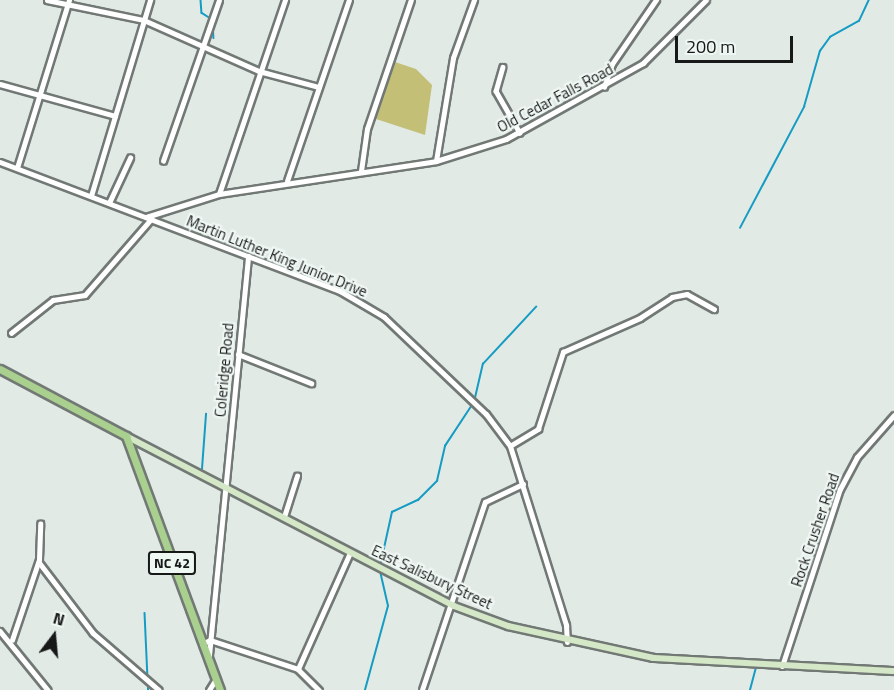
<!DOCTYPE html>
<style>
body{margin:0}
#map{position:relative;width:894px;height:690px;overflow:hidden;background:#e2eae6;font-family:"Titillium Web",sans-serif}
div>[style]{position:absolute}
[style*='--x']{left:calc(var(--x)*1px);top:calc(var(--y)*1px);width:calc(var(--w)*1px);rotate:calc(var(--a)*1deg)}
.green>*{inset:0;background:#c3bf77}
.stream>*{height:1.5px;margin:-0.75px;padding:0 0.75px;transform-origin:0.75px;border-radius:0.75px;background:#169cc3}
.roads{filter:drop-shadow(2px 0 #727975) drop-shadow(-2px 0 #727975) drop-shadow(0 2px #727975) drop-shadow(0 -2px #727975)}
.minor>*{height:4.5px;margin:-2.25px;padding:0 2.25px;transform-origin:2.25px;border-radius:2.25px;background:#fff}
.tertiary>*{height:5px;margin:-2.5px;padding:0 2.5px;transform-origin:2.5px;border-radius:2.5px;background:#fff}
.secondary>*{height:6px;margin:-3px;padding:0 3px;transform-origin:3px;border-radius:3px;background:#d4e7c7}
.primary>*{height:7px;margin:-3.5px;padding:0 3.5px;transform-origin:3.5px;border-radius:3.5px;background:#a9d08f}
span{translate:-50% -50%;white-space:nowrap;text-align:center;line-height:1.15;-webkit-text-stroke:4.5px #eff7f3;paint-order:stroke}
.shield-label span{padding:2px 4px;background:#eff7f3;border:2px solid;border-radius:4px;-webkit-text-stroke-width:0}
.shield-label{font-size:14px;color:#171918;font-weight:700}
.street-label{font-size:15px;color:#171918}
.north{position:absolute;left:24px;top:606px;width:60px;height:60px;-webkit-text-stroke:4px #eff7f3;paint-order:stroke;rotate:16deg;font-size:16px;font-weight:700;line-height:24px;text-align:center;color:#171918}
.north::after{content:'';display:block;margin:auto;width:21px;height:27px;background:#171918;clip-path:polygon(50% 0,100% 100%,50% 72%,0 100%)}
.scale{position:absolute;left:675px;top:36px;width:118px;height:27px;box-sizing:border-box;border:3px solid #171918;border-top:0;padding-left:8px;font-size:18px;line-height:21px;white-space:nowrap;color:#171918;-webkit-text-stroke:4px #eff7f3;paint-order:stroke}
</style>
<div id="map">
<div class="green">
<div style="clip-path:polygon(395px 62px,416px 69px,432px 85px,425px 135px,376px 119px)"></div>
</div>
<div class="stream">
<div style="--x:201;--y:0;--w:13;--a:86"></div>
<div style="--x:202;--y:13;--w:9;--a:32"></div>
<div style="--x:213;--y:21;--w:17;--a:87"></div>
<div style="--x:740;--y:228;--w:137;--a:-62.1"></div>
<div style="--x:804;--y:107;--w:58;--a:-74.1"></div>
<div style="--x:820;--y:51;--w:17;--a:-54"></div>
<div style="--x:830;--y:37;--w:33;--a:-29"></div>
<div style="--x:859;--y:21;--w:23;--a:-65"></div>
<div style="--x:475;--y:398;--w:35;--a:-77"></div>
<div style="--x:483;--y:364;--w:78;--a:-47.1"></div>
<div style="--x:202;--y:469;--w:55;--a:-85.8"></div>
<div style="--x:381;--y:562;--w:51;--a:-77.6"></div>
<div style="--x:392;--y:512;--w:29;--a:-25"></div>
<div style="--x:418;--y:500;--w:27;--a:-45"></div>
<div style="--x:437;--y:481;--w:36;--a:-77"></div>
<div style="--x:445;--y:446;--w:49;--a:-56.6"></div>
<div style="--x:145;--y:613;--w:65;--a:87.4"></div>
<div style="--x:148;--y:690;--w:8;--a:-90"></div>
<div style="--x:365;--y:690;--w:87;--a:-74.7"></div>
<div style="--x:388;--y:606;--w:32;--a:-103"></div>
<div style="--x:750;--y:690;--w:23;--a:-75"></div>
</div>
<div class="roads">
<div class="minor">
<div style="--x:47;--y:0;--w:99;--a:11.7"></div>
<div style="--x:144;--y:20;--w:126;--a:23.9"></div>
<div style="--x:259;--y:71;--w:62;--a:14.9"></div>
<div style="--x:503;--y:67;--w:25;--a:106"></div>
<div style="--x:496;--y:91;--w:48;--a:60.3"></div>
<div style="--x:0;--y:84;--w:119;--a:15.5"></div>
<div style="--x:604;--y:87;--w:24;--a:-71"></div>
<div style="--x:612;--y:64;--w:78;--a:-55.5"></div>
<div style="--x:163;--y:161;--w:170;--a:-70.8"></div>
<div style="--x:436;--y:161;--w:104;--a:-80.6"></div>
<div style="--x:453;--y:58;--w:62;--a:-70.1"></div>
<div style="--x:17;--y:168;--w:176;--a:-72.8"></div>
<div style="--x:361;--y:171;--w:42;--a:-81.9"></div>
<div style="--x:367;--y:129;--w:136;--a:-71.2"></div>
<div style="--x:287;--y:181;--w:191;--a:-71.1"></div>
<div style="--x:219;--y:194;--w:205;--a:-71.2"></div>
<div style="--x:91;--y:196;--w:205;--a:-73.2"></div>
<div style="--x:109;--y:203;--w:50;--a:-65"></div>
<div style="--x:11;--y:333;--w:53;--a:-38.2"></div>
<div style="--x:53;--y:300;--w:32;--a:-9"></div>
<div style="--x:85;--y:295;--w:101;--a:-49"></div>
<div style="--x:238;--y:354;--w:79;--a:21.7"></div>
<div style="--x:510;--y:446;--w:33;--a:-31"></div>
<div style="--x:538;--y:429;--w:81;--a:-72"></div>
<div style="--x:563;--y:352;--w:84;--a:-23.8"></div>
<div style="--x:640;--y:318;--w:38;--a:-33"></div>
<div style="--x:672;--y:297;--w:15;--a:-11"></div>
<div style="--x:687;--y:294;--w:31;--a:29"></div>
<div style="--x:284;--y:517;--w:43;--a:-72.4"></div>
<div style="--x:39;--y:562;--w:89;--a:52.7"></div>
<div style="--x:93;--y:633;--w:87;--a:40.8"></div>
<div style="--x:0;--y:631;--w:76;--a:50.9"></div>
<div style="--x:12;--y:640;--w:84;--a:-71.4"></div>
<div style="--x:39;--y:560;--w:36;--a:-88"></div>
<div style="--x:202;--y:644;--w:9;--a:-27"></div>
<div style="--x:210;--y:640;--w:93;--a:18.2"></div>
<div style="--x:298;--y:669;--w:30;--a:45"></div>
<div style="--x:298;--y:669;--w:127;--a:-65.9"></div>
<div style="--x:422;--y:690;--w:198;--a:-71.5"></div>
<div style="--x:485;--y:502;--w:42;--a:-25.3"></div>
</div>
<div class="tertiary">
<div style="--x:0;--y:162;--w:364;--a:20.8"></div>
<div style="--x:340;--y:291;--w:51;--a:30.6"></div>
<div style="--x:384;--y:317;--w:141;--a:43.6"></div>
<div style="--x:486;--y:414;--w:40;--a:53"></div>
<div style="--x:510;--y:446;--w:188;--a:72.6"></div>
<div style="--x:566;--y:625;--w:17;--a:87"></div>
<div style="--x:146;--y:217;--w:77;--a:-17.5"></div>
<div style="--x:219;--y:194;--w:219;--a:-8.6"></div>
<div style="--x:436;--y:161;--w:73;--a:-17.4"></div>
<div style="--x:506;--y:139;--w:157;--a:-29"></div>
<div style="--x:643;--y:63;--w:89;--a:-45"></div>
<div style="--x:209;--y:655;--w:401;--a:-84.4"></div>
<div style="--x:782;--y:666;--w:186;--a:-71.9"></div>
<div style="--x:840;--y:489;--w:36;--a:-62"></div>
<div style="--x:857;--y:457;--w:56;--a:-48.6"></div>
<div style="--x:209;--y:690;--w:13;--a:-58"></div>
</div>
<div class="secondary">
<div style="--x:126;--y:436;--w:369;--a:27.4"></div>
<div style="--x:454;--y:606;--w:58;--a:20.3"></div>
<div style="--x:508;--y:626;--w:148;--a:12.4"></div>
<div style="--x:653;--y:658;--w:241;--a:3.1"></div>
</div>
<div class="primary">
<div style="--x:0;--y:369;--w:143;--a:28"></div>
<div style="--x:126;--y:436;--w:271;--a:69.7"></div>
</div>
</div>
<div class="shield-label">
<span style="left:172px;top:563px">NC 42</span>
</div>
<div class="street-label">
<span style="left:555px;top:98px;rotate:-28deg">Old Cedar Falls Road</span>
<span style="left:277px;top:256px;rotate:22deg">Martin Luther King Junior Drive</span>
<span style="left:224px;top:370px;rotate:-85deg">Coleridge Road</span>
<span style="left:815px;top:530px;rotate:-71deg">Rock Crusher Road</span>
<span style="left:432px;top:577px;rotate:25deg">East Salisbury Street</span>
</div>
<div class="north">N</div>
<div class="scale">200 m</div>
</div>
